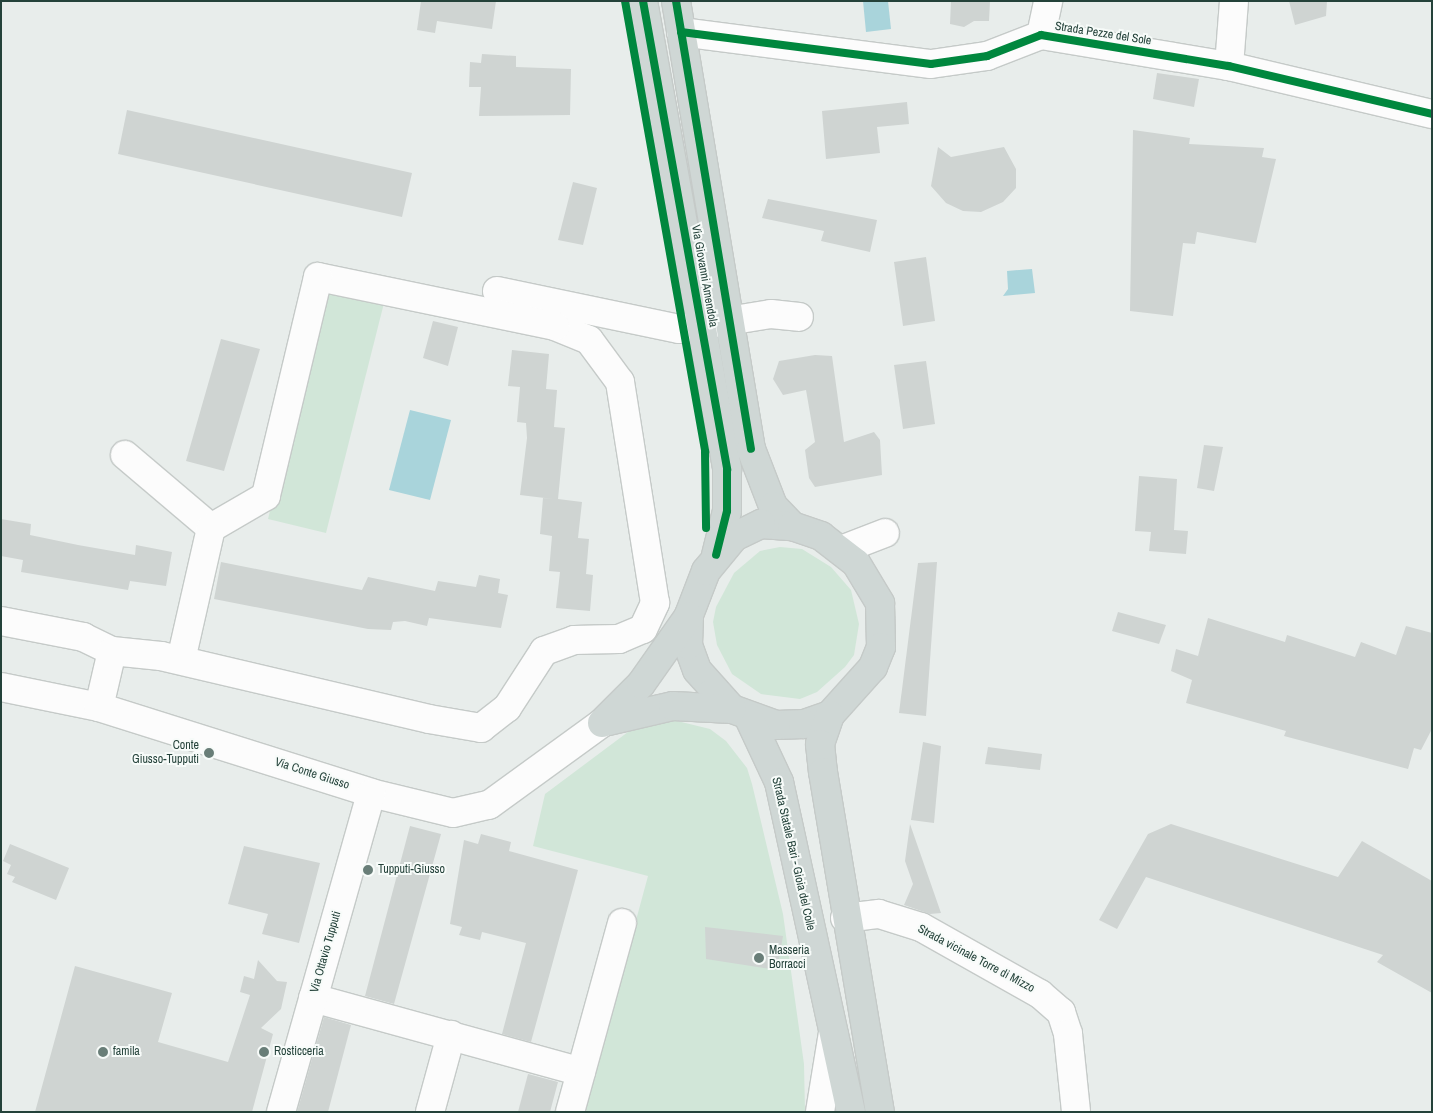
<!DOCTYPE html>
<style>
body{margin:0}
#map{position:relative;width:1433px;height:1113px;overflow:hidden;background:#e8edeb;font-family:"Archivo Narrow",sans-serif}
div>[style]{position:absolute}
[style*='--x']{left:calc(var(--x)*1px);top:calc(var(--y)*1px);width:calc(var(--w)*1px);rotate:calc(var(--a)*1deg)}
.green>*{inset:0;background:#d1e6d8}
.water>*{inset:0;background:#a9d4db}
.building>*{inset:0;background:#cfd4d2}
.roads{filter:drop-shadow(1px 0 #c5cac8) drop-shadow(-1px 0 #c5cac8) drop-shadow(0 1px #c5cac8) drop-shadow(0 -1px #c5cac8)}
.minor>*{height:28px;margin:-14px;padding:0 14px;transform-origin:14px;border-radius:14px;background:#fcfcfc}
.major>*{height:28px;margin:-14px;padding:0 14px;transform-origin:14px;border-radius:14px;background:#cfd7d5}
.cycleway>*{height:8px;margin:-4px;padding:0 4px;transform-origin:4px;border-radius:4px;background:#00873e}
.dots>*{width:14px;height:14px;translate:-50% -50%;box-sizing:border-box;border:2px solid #f7fbf9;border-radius:50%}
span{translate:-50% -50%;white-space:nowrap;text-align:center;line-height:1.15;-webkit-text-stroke:4px #f7fbf9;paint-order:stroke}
.street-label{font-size:12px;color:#24423a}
.poi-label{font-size:12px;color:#24423a}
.right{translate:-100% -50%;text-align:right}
.left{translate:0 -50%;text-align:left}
.frame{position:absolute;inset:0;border:2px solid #24423a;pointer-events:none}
</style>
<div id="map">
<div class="green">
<div style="clip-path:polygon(326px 289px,384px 303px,326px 533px,268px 519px)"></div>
<div style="clip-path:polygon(780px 547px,802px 549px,831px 567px,851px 590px,859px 624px,854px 655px,845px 667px,817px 692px,800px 699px,761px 694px,732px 674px,717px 645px,713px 622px,716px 607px,734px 573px,760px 551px)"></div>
<div style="clip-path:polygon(669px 719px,710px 729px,726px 741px,747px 768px,752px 784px,783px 914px,804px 1064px,805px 1112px,584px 1112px,648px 876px,533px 846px,545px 794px,632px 729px)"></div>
</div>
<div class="water">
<div style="clip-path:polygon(863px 1px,888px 1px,891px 29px,866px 32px)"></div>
<div style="clip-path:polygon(1032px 269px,1035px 293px,1003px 296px,1008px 289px,1007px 271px)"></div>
<div style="clip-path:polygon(410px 410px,451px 420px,430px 500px,389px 490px)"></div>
</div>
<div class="building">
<div style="clip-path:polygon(421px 1px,496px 1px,492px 29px,437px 21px,435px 33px,417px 30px)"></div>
<div style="clip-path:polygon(951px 1px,990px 1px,989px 21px,974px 21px,964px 27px,950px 24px)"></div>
<div style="clip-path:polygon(1289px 1px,1327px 1px,1326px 16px,1295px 25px)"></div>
<div style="clip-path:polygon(482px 54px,516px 56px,516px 67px,571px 69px,570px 115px,479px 116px,481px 87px,469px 87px,470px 62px,481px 63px)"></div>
<div style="clip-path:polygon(1157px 73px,1199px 79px,1194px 107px,1153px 99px)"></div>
<div style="clip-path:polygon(907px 102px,909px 124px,877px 127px,880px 153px,826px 159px,822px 111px)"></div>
<div style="clip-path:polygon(127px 110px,412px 173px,402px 217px,118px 154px)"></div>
<div style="clip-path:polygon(1133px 130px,1190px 138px,1189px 144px,1264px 148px,1262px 157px,1276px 159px,1256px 243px,1197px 232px,1195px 244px,1183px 243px,1173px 316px,1130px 311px)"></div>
<div style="clip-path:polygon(938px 147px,951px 157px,1004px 147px,1016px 169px,1016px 188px,1003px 202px,981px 212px,963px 211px,946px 203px,931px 186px)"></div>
<div style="clip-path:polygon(573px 182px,597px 188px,583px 245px,558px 240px)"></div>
<div style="clip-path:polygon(768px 199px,877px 220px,870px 252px,821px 241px,824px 231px,762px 218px)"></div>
<div style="clip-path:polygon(926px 257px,935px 321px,903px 326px,894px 262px)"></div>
<div style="clip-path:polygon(433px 321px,458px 327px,448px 366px,423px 358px)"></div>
<div style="clip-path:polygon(221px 339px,260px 349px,224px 471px,186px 461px)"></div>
<div style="clip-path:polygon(512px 350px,549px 354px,546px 389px,557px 390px,554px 427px,565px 428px,558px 499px,582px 502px,578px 538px,589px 539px,586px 574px,593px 575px,590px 611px,556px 608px,560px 572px,549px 571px,552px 536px,540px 534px,543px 498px,553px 499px,520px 495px,527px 438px,526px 423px,517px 422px,520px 387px,508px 386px)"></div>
<div style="clip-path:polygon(815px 355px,832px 356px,844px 442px,874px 432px,880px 440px,882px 475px,815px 487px,809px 478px,805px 450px,815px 442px,806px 390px,783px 395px,773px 379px,779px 361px)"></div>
<div style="clip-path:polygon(926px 361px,935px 424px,903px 429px,894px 365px)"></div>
<div style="clip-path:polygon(1204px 445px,1223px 447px,1214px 491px,1197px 488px)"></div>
<div style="clip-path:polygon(1139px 476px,1177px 479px,1174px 530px,1188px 531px,1186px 554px,1149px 551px,1151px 532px,1135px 531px)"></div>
<div style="clip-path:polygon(1px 519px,31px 524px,30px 535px,78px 545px,135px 555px,136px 545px,172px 552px,166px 586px,130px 581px,128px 590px,21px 572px,23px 560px,1px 556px)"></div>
<div style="clip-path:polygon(221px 562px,362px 590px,368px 577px,435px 591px,438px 581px,476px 587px,479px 575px,500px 579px,498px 593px,508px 595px,501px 628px,429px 618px,427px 626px,405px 621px,393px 622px,391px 630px,368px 629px,214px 599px)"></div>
<div style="clip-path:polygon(937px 562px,926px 716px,899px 713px,918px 563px)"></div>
<div style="clip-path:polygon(1118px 612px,1166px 625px,1159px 644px,1112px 631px)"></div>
<div style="clip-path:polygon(1208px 618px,1285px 642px,1287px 635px,1355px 657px,1361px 642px,1396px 655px,1406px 626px,1432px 633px,1432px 729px,1421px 750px,1414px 748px,1408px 769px,1284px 736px,1286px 731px,1186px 703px,1192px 680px,1171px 671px,1176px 649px,1198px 656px)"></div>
<div style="clip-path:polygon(923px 742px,941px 746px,934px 823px,911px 820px)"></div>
<div style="clip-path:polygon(988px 747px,1042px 754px,1040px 770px,985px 764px)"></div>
<div style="clip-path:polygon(910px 824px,941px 913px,930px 914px,904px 905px,913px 884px,905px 861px)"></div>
<div style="clip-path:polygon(1171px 824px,1338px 877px,1362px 841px,1432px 881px,1432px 993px,1377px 962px,1383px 955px,1146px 877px,1117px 929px,1099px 920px,1148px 834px)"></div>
<div style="clip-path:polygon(410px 826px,441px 834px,394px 1004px,365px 996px)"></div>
<div style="clip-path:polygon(481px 834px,511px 842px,509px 851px,578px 870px,531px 1042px,502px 1034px,526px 943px,482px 932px,480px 940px,459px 935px,462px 927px,450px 924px,464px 840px,478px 844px)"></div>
<div style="clip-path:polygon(10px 844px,69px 868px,56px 900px,12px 882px,15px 877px,7px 874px,11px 865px,3px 861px)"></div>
<div style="clip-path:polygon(244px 846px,320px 863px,299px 943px,262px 934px,268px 914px,228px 904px)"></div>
<div style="clip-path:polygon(705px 927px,783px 936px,777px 970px,706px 959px)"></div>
<div style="clip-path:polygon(258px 960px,277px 981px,287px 982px,281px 1009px,261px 1028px,273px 1034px,252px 1112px,35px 1112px,75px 966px,172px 993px,158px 1042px,228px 1062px,250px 995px,240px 992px,244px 976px,254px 979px)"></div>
<div style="clip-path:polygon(324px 1017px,351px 1025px,328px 1112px,297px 1112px)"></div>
<div style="clip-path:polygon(528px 1074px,558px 1082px,550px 1112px,518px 1112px)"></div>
</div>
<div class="roads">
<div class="minor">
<div style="--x:681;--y:32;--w:252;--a:7.3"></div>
<div style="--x:931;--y:64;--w:57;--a:-8.1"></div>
<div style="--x:987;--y:56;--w:58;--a:-21.3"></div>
<div style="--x:1041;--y:35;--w:191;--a:9.4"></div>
<div style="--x:1229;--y:66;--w:209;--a:13.3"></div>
<div style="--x:1041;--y:35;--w:35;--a:-78"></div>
<div style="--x:1229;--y:66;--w:65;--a:-85.6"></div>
<div style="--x:497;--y:291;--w:186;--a:11.8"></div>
<div style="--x:679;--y:329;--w:93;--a:-9.3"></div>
<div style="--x:771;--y:314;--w:28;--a:6"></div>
<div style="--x:125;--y:455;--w:113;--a:40.3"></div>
<div style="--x:841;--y:550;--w:47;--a:-21.1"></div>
<div style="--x:1;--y:621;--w:84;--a:11"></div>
<div style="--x:83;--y:637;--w:32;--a:26"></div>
<div style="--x:1;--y:687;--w:100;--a:11.5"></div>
<div style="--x:99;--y:707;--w:285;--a:17.5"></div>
<div style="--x:371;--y:793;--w:84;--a:13.7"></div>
<div style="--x:453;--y:813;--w:37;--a:-13"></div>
<div style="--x:489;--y:805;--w:140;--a:-36"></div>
<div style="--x:99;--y:707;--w:57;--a:-76.9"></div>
<div style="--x:112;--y:651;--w:49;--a:5.8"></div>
<div style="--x:161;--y:656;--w:275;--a:13.2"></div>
<div style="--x:429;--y:719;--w:53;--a:9.8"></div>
<div style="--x:481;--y:728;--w:33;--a:-38"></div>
<div style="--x:507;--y:708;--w:68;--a:-57"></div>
<div style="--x:544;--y:651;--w:32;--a:-20"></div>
<div style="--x:574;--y:640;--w:45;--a:-1.3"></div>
<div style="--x:619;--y:639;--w:26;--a:-23"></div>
<div style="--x:643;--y:629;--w:29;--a:-65"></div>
<div style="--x:655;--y:603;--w:224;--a:-99"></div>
<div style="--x:620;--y:382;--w:52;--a:-126.4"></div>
<div style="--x:589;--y:340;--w:37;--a:-158"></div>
<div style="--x:555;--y:326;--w:242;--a:-168.3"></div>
<div style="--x:318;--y:277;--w:225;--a:103.4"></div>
<div style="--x:266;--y:496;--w:64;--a:149.8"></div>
<div style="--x:211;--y:528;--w:135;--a:102.8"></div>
<div style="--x:845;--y:918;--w:34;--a:-7"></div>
<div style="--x:879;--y:914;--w:44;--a:17.2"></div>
<div style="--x:921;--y:927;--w:137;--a:29.4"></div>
<div style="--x:1040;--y:994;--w:28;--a:41"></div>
<div style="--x:1061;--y:1012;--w:23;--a:72"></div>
<div style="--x:1068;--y:1034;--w:78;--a:84.1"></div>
<div style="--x:313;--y:998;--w:278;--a:15.4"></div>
<div style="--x:281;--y:1112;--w:331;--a:-74.2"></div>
<div style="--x:430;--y:1112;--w:80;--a:-74.7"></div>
<div style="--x:570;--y:1112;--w:196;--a:-74.6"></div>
<div style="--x:820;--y:1112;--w:80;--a:-80.7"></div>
</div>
<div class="major">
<div style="--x:643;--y:1;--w:476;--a:79.8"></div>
<div style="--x:727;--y:470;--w:41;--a:90"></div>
<div style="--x:727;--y:511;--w:45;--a:104"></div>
<div style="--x:676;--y:1;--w:454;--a:80.5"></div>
<div style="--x:751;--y:449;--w:61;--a:68.9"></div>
<div style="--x:773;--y:506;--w:28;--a:46"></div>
<div style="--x:761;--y:524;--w:31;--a:4"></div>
<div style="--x:792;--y:526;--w:31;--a:19"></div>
<div style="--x:821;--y:536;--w:44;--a:37.6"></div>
<div style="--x:856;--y:563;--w:47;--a:59"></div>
<div style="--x:880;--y:603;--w:44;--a:88.7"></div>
<div style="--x:881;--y:647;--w:22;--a:112"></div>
<div style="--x:873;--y:667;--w:64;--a:131.9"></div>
<div style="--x:830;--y:715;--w:28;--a:161"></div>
<div style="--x:804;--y:724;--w:28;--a:178"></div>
<div style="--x:776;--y:725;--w:47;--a:-160"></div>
<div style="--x:732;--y:709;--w:52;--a:-131.9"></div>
<div style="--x:697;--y:670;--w:27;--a:-110"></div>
<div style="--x:688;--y:645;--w:30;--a:-88"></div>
<div style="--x:689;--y:615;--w:47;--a:-68.9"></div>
<div style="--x:706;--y:571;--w:44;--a:-50.5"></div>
<div style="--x:734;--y:537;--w:30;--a:-26"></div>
<div style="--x:830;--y:715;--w:31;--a:109"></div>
<div style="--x:820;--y:744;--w:28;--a:84"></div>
<div style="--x:823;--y:772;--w:345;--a:80.5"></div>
<div style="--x:749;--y:718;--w:71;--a:64.9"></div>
<div style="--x:779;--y:782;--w:338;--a:77.7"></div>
<div style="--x:608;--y:721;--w:67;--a:-13"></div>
<div style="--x:673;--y:706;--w:59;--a:2.9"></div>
<div style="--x:602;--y:723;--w:55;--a:-45"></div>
<div style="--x:641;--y:684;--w:83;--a:-54.8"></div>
</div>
</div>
<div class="cycleway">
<div style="--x:625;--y:1;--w:458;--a:79.9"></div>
<div style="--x:705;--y:452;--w:76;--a:89.2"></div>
<div style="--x:643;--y:1;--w:476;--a:79.8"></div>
<div style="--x:727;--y:470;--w:41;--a:90"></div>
<div style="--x:727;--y:511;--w:45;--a:104"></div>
<div style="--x:676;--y:1;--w:454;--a:80.5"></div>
<div style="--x:681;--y:32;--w:252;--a:7.3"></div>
<div style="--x:931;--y:64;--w:57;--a:-8.1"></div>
<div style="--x:987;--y:56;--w:58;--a:-21.3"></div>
<div style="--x:1041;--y:35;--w:191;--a:9.4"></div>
<div style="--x:1229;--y:66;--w:209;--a:13.3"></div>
</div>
<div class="dots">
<div style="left:209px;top:753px;background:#697e78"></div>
<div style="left:368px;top:870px;background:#697e78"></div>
<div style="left:759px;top:958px;background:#697e78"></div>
<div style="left:103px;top:1052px;background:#697e78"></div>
<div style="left:264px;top:1052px;background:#697e78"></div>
</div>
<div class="street-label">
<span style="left:1103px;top:34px;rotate:9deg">Strada Pezze del Sole</span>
<span style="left:704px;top:276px;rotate:80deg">Via Giovanni Amendola</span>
<span style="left:312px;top:774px;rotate:18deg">Via Conte Giusso</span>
<span style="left:793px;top:854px;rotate:77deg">Strada Statale Bari - Gioia del Colle</span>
<span style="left:326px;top:952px;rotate:-74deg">Via Ottavio Tupputi</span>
<span style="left:976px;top:959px;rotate:28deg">Strada vicinale Torre di Mizzo</span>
</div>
<div class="poi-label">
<span class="right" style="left:199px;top:753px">Conte<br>Giusso-Tupputi</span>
<span class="left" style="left:378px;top:870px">Tupputi-Giusso</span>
<span class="left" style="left:769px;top:958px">Masseria<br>Borracci</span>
<span class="left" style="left:113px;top:1052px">famila</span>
<span class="left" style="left:274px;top:1052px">Rosticceria</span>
</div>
<div class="frame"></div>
</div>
